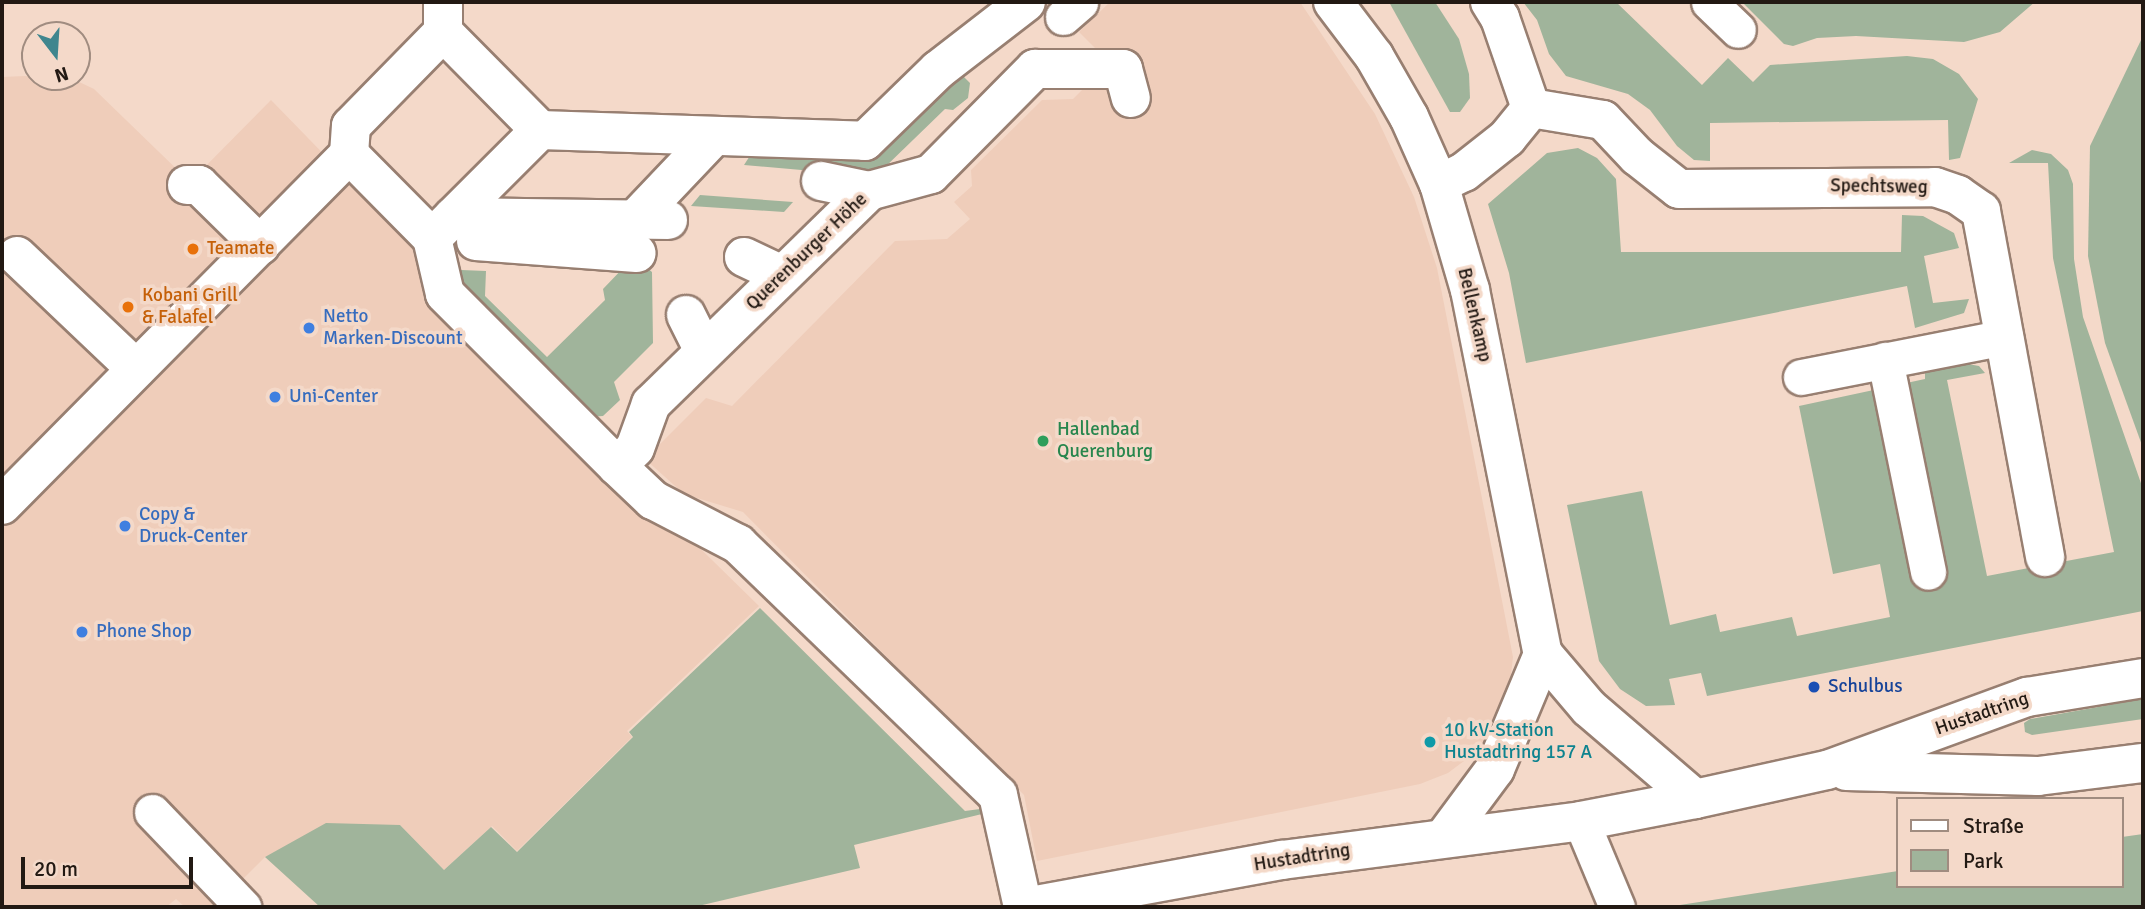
<!DOCTYPE html>
<meta charset="utf-8">
<style>
body{margin:0}
#map{position:relative;width:2145px;height:909px;overflow:hidden;background:#f4d9c9;font-family:Signika,sans-serif}
div>[style]{position:absolute}
[style*='--x']{left:calc(var(--x)*1px);top:calc(var(--y)*1px);width:calc(var(--w)*1px);rotate:calc(var(--a)*1deg)}
.built>*{inset:0;background:#efcdba}
.green>*{inset:0;background:#a0b49b}
.roads{filter:drop-shadow(2px 0 #987f71) drop-shadow(-2px 0 #987f71) drop-shadow(0 2px #987f71) drop-shadow(0 -2px #987f71)}
.lane>*{height:35px;margin:-17.5px;padding:0 17.5px;transform-origin:17.5px;border-radius:17.5px;background:#fff}
.street>*{height:38px;margin:-19px;padding:0 19px;transform-origin:19px;border-radius:19px;background:#fff}
.secondary>*{height:38px;margin:-19px;padding:0 19px;transform-origin:19px;border-radius:19px;background:#fff}
.dots>*{width:19px;height:19px;translate:-50% -50%;box-sizing:border-box;border:4px solid #f4d9c9;border-radius:50%}
span{translate:-50% -50%;white-space:nowrap;text-align:center;line-height:1.15;-webkit-text-stroke:7px #f4d9c9;paint-order:stroke}
.street-label{font-size:19px;color:#221913}
.food-label{font-size:19px;color:#c56008}
.left{translate:0 -50%;text-align:left}
.shop-label{font-size:19px;color:#366cbe}
.leisure-label{font-size:19px;color:#27864d}
.transit-label{font-size:19px;color:#164399}
.culture-label{font-size:19px;color:#0d838f}
.frame{position:absolute;inset:0;border:4px solid #221913;pointer-events:none}
.legend{position:absolute;left:1896px;top:797px;width:228px;height:91px;box-sizing:border-box;background:#f4d9c9;border:2px solid #a08c80;margin:0;padding:9px 12px;list-style:none;font-size:21px;color:#221913}
.legend li{display:flex;align-items:center;gap:14px;height:35px}
.legend b{width:35px;border:2px solid #a08c80}
.north{position:absolute;left:21px;top:21px;width:70px;height:70px;box-sizing:border-box;background:#f4d9c9;border:2px solid #a08c80;border-radius:50%;rotate:163deg;font-size:19px;font-weight:700;line-height:28px;text-align:center;color:#221913}
.north::after{content:'';display:block;margin:auto;width:24px;height:32px;background:#3f868e;clip-path:polygon(50% 0,100% 100%,50% 72%,0 100%)}
.scale{position:absolute;left:21px;top:857px;width:172px;height:32px;box-sizing:border-box;border:4px solid #221913;border-top:0;padding-left:9px;font-size:21px;line-height:24px;white-space:nowrap;color:#221913;-webkit-text-stroke:5px #f4d9c9;paint-order:stroke}
</style>
<div id="map">
<div class="built">
<div style="clip-path:polygon(1110px 2px,1300px 2px,1375px 114px,1414px 197px,1437px 268px,1513px 657px,1509px 692px,1492px 731px,1472px 755px,1448px 773px,1420px 784px,1037px 861px,1024px 795px,743px 512px,684px 494px,645px 459px,706px 398px,732px 406px,895px 241px,947px 239px,970px 219px,954px 202px,972px 186px,971px 170px,1042px 100px,1073px 99px,1088px 84px,1100px 53px,1079px 32px)"></div>
<div style="clip-path:polygon(25px 76px,77px 81px,94px 89px,190px 182px,271px 100px,418px 251px,418px 272px,759px 606px,627px 731px,632px 737px,517px 851px,492px 826px,444px 870px,400px 825px,265px 857px,215px 907px,185px 907px,176px 899px,166px 907px,2px 907px,2px 77px)"></div>
</div>
<div class="green">
<div style="clip-path:polygon(1389px 2px,1435px 2px,1459px 39px,1469px 74px,1470px 98px,1460px 112px,1450px 112px)"></div>
<div style="clip-path:polygon(1523px 2px,1616px 2px,1702px 85px,1728px 58px,1753px 82px,1770px 65px,1907px 56px,1933px 59px,1959px 74px,1978px 99px,1960px 158px,1949px 160px,1948px 120px,1710px 123px,1710px 161px,1694px 160px,1677px 146px,1650px 110px,1628px 94px,1566px 76px,1549px 54px,1537px 20px)"></div>
<div style="clip-path:polygon(1742px 2px,2035px 2px,2000px 32px,1964px 42px,1856px 36px,1817px 38px,1793px 46px,1784px 44px)"></div>
<div style="clip-path:polygon(2143px 36px,2143px 448px,2105px 343px,2088px 256px,2090px 146px)"></div>
<div style="clip-path:polygon(947px 76px,964px 77px,970px 83px,968px 98px,953px 110px,945px 109px,882px 170px,858px 175px,744px 165px,755px 148px,872px 150px)"></div>
<div style="clip-path:polygon(1578px 148px,1597px 158px,1616px 179px,1621px 252px,1901px 252px,1902px 215px,1923px 216px,1954px 233px,1959px 248px,1924px 256px,1933px 303px,1969px 299px,1964px 313px,1915px 328px,1907px 286px,1526px 363px,1509px 273px,1488px 204px,1547px 153px)"></div>
<div style="clip-path:polygon(2032px 150px,2051px 154px,2068px 170px,2073px 184px,2074px 259px,2083px 317px,2143px 489px,2143px 611px,1707px 696px,1701px 673px,1669px 679px,1675px 705px,1646px 706px,1620px 689px,1599px 661px,1567px 505px,1642px 491px,1670px 625px,1716px 614px,1720px 632px,1792px 617px,1797px 636px,1890px 617px,1880px 564px,1833px 574px,1799px 406px,1925px 379px,1925px 371px,1968px 364px,1979px 366px,1985px 373px,1947px 380px,1987px 576px,2114px 552px,2053px 258px,2048px 163px,2009px 163px)"></div>
<div style="clip-path:polygon(700px 195px,793px 202px,784px 212px,691px 206px)"></div>
<div style="clip-path:polygon(641px 263px,652px 272px,653px 343px,614px 382px,620px 400px,603px 416px,590px 417px,461px 286px,461px 270px,486px 271px,485px 296px,547px 357px,605px 300px,603px 289px,627px 264px)"></div>
<div style="clip-path:polygon(760px 608px,965px 811px,980px 809px,982px 814px,854px 845px,860px 868px,694px 907px,320px 907px,265px 857px,326px 823px,400px 825px,444px 870px,491px 827px,517px 852px,633px 737px,629px 732px)"></div>
<div style="clip-path:polygon(2143px 699px,2143px 719px,2032px 735px,2025px 732px,2024px 723px,2030px 719px)"></div>
<div style="clip-path:polygon(2143px 834px,2143px 907px,1667px 907px,1898px 871px,1898px 886px,2122px 886px,2122px 837px)"></div>
</div>
<div class="roads">
<div class="lane">
<div style="--x:1709;--y:2;--w:40;--a:44"></div>
<div style="--x:1063;--y:17;--w:23;--a:-41"></div>
<div style="--x:1885;--y:360;--w:216;--a:78.5"></div>
<div style="--x:1801;--y:377;--w:208;--a:-11.1"></div>
<div style="--x:152;--y:812;--w:132;--a:46.2"></div>
<div style="--x:1581;--y:821;--w:93;--a:67.3"></div>
</div>
<div class="street">
<div style="--x:443;--y:2;--w:30;--a:90"></div>
<div style="--x:443;--y:32;--w:138;--a:45.3"></div>
<div style="--x:1333;--y:2;--w:68;--a:52.8"></div>
<div style="--x:1374;--y:56;--w:70;--a:60.2"></div>
<div style="--x:1409;--y:117;--w:73;--a:65.9"></div>
<div style="--x:1439;--y:184;--w:110;--a:73.7"></div>
<div style="--x:1470;--y:290;--w:371;--a:78.7"></div>
<div style="--x:1543;--y:654;--w:71;--a:49.6"></div>
<div style="--x:1589;--y:708;--w:140;--a:40.6"></div>
<div style="--x:1490;--y:2;--w:19;--a:58"></div>
<div style="--x:1500;--y:18;--w:95;--a:71"></div>
<div style="--x:1531;--y:108;--w:73;--a:9.5"></div>
<div style="--x:1603;--y:120;--w:50;--a:46.6"></div>
<div style="--x:1637;--y:156;--w:53;--a:38.2"></div>
<div style="--x:1679;--y:189;--w:256;--a:-0.4"></div>
<div style="--x:1935;--y:187;--w:24;--a:19"></div>
<div style="--x:1958;--y:195;--w:28;--a:35"></div>
<div style="--x:1981;--y:211;--w:352;--a:79.5"></div>
<div style="--x:349;--y:154;--w:28;--a:-86"></div>
<div style="--x:351;--y:126;--w:132;--a:-45.6"></div>
<div style="--x:821;--y:181;--w:49;--a:11.8"></div>
<div style="--x:1439;--y:184;--w:28;--a:-26"></div>
<div style="--x:1464;--y:172;--w:55;--a:-38.3"></div>
<div style="--x:1507;--y:138;--w:38;--a:-51"></div>
<div style="--x:187;--y:185;--w:12;--a:0"></div>
<div style="--x:199;--y:185;--w:86;--a:44.5"></div>
<div style="--x:453;--y:217;--w:215;--a:0.8"></div>
<div style="--x:624;--y:231;--w:131;--a:-46.5"></div>
<div style="--x:432;--y:238;--w:153;--a:-45"></div>
<div style="--x:540;--y:130;--w:325;--a:1.9"></div>
<div style="--x:865;--y:141;--w:102;--a:-44.2"></div>
<div style="--x:938;--y:70;--w:111;--a:-37.7"></div>
<div style="--x:476;--y:241;--w:161;--a:4.3"></div>
<div style="--x:17;--y:256;--w:164;--a:43.5"></div>
<div style="--x:744;--y:257;--w:42;--a:25.3"></div>
<div style="--x:686;--y:315;--w:40;--a:63.4"></div>
<div style="--x:617;--y:466;--w:25;--a:-45"></div>
<div style="--x:635;--y:448;--w:47;--a:-70"></div>
<div style="--x:651;--y:404;--w:305;--a:-44.3"></div>
<div style="--x:869;--y:191;--w:64;--a:-15.3"></div>
<div style="--x:931;--y:174;--w:148;--a:-45.3"></div>
<div style="--x:1035;--y:69;--w:88;--a:0"></div>
<div style="--x:1123;--y:69;--w:30;--a:75"></div>
<div style="--x:2;--y:505;--w:494;--a:-45.3"></div>
<div style="--x:349;--y:154;--w:118;--a:45.3"></div>
<div style="--x:432;--y:238;--w:57;--a:76.9"></div>
<div style="--x:445;--y:294;--w:243;--a:45"></div>
<div style="--x:617;--y:466;--w:50;--a:43.4"></div>
<div style="--x:653;--y:500;--w:96;--a:27.4"></div>
<div style="--x:738;--y:544;--w:361;--a:44"></div>
<div style="--x:998;--y:795;--w:115;--a:77.4"></div>
<div style="--x:1446;--y:835;--w:82;--a:-53.4"></div>
<div style="--x:1495;--y:769;--w:125;--a:-67.3"></div>
</div>
<div class="secondary">
<div style="--x:1846;--y:771;--w:192;--a:1.5"></div>
<div style="--x:2038;--y:776;--w:106;--a:-7.1"></div>
<div style="--x:1025;--y:907;--w:261;--a:-10.4"></div>
<div style="--x:1282;--y:860;--w:302;--a:-7.4"></div>
<div style="--x:1581;--y:821;--w:116;--a:-10.9"></div>
<div style="--x:1695;--y:799;--w:135;--a:-12.4"></div>
<div style="--x:1827;--y:770;--w:213;--a:-20.1"></div>
<div style="--x:2027;--y:697;--w:118;--a:-9.3"></div>
</div>
</div>
<div class="dots">
<div style="left:193px;top:249px;background:#e8710a"></div>
<div style="left:128px;top:307px;background:#e8710a"></div>
<div style="left:309px;top:328px;background:#3f7fe0"></div>
<div style="left:275px;top:397px;background:#3f7fe0"></div>
<div style="left:1043px;top:441px;background:#2e9e5b"></div>
<div style="left:125px;top:526px;background:#3f7fe0"></div>
<div style="left:82px;top:632px;background:#3f7fe0"></div>
<div style="left:1814px;top:687px;background:#1a4fb4"></div>
<div style="left:1430px;top:742px;background:#0f9aa8"></div>
</div>
<div class="street-label">
<span style="left:1879px;top:187px;rotate:1deg">Spechtsweg</span>
<span style="left:807px;top:252px;rotate:-44deg">Querenburger Höhe</span>
<span style="left:1474px;top:315px;rotate:77deg">Bellenkamp</span>
<span style="left:1982px;top:714px;rotate:-19deg">Hustadtring</span>
<span style="left:1302px;top:858px;rotate:-9deg">Hustadtring</span>
</div>
<div class="food-label">
<span class="left" style="left:207px;top:249px">Teamate</span>
<span class="left" style="left:142px;top:307px">Kobani Grill<br>&amp; Falafel</span>
</div>
<div class="shop-label">
<span class="left" style="left:323px;top:328px">Netto<br>Marken-Discount</span>
<span class="left" style="left:289px;top:397px">Uni-Center</span>
<span class="left" style="left:139px;top:526px">Copy &amp;<br>Druck-Center</span>
<span class="left" style="left:96px;top:632px">Phone Shop</span>
</div>
<div class="leisure-label">
<span class="left" style="left:1057px;top:441px">Hallenbad<br>Querenburg</span>
</div>
<div class="transit-label">
<span class="left" style="left:1828px;top:687px">Schulbus</span>
</div>
<div class="culture-label">
<span class="left" style="left:1444px;top:742px">10 kV-Station<br>Hustadtring 157 A</span>
</div>
<div class="frame"></div>
<ul class="legend">
<li><b style="height:9px;background:#fff"></b>Straße</li>
<li><b style="height:19px;background:#a0b49b"></b>Park</li>
</ul>
<div class="north">N</div>
<div class="scale">20 m</div>
</div>
